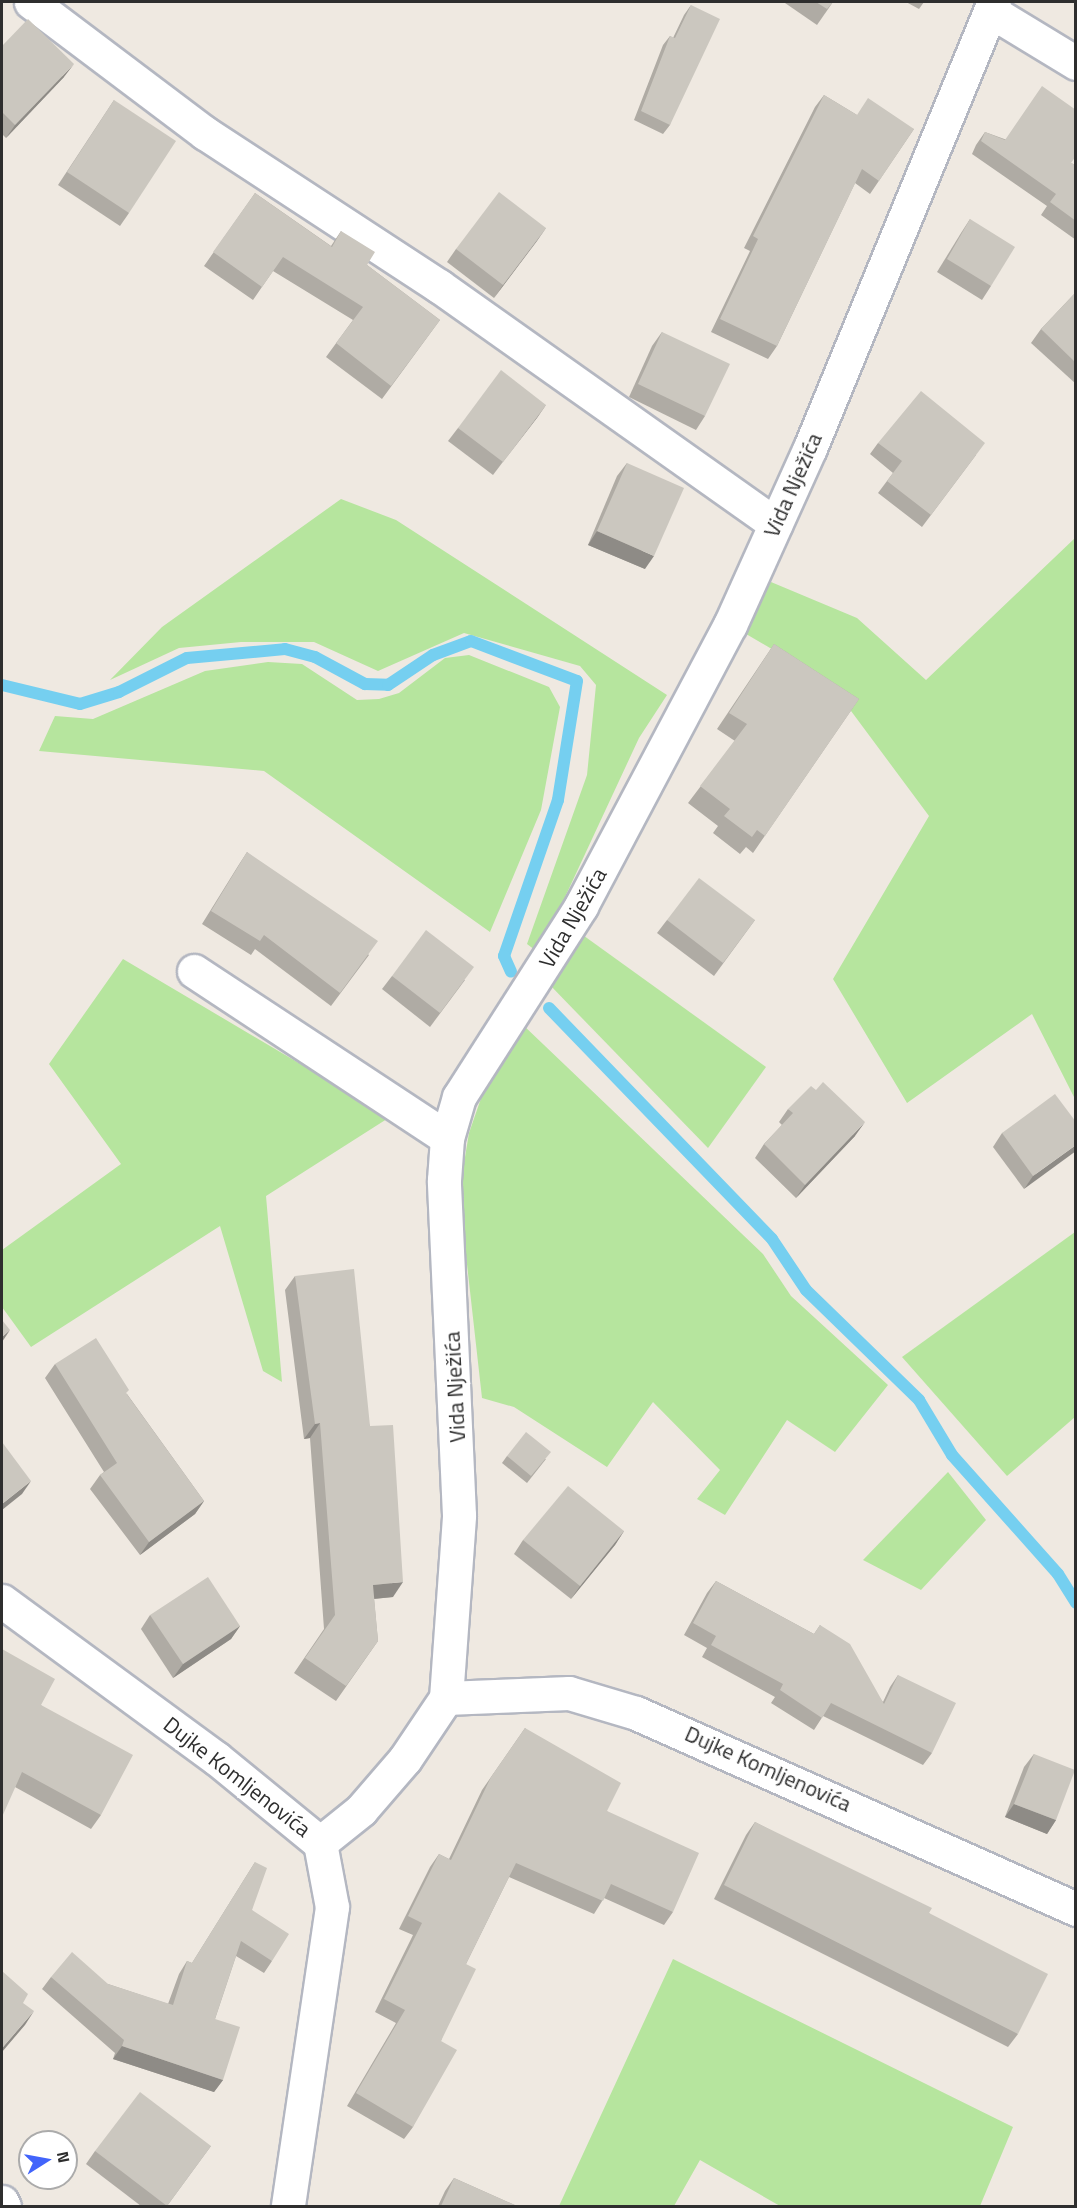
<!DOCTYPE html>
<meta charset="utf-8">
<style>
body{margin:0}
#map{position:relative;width:1077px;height:2208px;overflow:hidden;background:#efe9e1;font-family:"Titillium Web",sans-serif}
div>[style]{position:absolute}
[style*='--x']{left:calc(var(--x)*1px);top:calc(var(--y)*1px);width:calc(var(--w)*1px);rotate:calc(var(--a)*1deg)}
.green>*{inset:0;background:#b6e59e}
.stream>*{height:12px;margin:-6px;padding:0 6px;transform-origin:6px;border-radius:6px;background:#75cff0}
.roads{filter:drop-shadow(2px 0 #b4b7c1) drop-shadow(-2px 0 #b4b7c1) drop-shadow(0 2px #b4b7c1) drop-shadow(0 -2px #b4b7c1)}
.minor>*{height:33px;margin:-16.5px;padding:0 16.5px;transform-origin:16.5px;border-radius:16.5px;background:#fff}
.wall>*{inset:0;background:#afaba4}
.shaded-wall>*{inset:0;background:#8e8b86}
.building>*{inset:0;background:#cbc7bf}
span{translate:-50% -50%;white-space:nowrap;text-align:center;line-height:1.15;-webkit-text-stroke:6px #fff;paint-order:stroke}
.street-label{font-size:22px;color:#2e2e2e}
.frame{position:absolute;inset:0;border:3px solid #2e2e2e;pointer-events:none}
.north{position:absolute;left:18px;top:2130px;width:60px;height:60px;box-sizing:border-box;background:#fff;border:2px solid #ababab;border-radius:50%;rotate:79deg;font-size:16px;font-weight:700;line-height:24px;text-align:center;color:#2e2e2e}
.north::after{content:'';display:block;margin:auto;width:21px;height:27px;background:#4264fb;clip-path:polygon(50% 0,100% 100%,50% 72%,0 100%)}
</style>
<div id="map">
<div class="green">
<div style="clip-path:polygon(341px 499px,396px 520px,667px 695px,639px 738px,539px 953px,527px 944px,587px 775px,596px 685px,580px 666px,464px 633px,378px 671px,314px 642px,241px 642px,179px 648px,110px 680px,162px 627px)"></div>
<div style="clip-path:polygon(1075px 538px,1075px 1099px,1032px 1014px,907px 1103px,833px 979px,929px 816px,831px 684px,741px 631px,771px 582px,857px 618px,926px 680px)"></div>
<div style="clip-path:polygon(469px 655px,549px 687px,560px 707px,541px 810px,490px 932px,264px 771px,39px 751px,55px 716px,93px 719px,205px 671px,268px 662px,302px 664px,357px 700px,379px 699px,399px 693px,445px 658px)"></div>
<div style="clip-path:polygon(580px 933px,766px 1067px,708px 1148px,547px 982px)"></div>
<div style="clip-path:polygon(123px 959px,390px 1117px,266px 1196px,282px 1382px,263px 1371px,220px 1226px,31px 1347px,2px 1307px,2px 1250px,121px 1164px,49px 1064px)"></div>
<div style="clip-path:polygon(522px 1024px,763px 1254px,791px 1296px,888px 1385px,835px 1452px,787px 1420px,725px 1515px,697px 1499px,720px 1470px,653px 1402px,607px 1467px,514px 1407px,482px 1398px,459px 1193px,469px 1133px,487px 1081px)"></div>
<div style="clip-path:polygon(1075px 1232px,1075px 1417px,1007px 1476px,902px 1357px)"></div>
<div style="clip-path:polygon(948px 1472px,986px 1520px,921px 1590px,863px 1560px)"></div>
<div style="clip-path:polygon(673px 1959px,1013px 2127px,980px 2206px,780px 2206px,700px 2160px,674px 2206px,559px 2206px)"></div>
</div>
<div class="stream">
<div style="--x:2;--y:685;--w:80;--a:13.7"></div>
<div style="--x:80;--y:704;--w:41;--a:-17.1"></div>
<div style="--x:119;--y:692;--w:76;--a:-26.6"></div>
<div style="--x:187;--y:658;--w:98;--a:-5.2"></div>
<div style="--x:285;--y:649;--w:31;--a:15"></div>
<div style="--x:315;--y:657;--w:57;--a:28.4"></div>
<div style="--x:365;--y:684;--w:23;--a:2"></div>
<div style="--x:388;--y:685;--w:54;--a:-33.7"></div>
<div style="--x:433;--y:655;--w:40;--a:-20.2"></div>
<div style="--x:471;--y:641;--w:113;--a:20.7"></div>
<div style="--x:577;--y:681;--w:121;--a:99.1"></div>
<div style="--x:558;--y:800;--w:165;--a:109.1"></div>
<div style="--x:504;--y:956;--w:17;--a:66"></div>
<div style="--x:549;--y:1008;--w:321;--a:46"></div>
<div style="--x:772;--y:1239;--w:61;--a:56.3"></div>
<div style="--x:806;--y:1290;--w:158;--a:44.2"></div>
<div style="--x:919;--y:1400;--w:64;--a:59"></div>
<div style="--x:952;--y:1455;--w:159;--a:48.3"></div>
<div style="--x:1058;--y:1574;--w:34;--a:58"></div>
</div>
<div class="roads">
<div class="minor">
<div style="--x:31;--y:2;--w:218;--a:37"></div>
<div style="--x:205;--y:133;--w:280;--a:33.2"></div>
<div style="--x:439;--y:286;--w:412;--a:35.3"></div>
<div style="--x:992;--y:12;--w:98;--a:31.3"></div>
<div style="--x:194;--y:971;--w:303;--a:33.4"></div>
<div style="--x:2;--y:1601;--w:265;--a:36.3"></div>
<div style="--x:216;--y:1758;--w:134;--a:39.3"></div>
<div style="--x:320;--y:1843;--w:65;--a:79.4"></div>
<div style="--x:332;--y:1907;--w:302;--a:98.4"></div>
<div style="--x:446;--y:1698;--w:123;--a:-2.3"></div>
<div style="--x:569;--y:1693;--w:70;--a:16.6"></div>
<div style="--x:636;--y:1713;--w:482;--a:24"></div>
<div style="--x:320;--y:1843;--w:53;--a:-38.8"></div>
<div style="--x:361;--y:1810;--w:67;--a:-49.2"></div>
<div style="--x:405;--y:1759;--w:73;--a:-56.1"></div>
<div style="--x:446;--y:1698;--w:183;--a:-85.9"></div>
<div style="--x:459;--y:1515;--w:335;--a:-92.6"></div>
<div style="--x:444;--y:1180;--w:42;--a:-85.9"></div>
<div style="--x:447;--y:1138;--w:43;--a:-73.7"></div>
<div style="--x:459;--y:1097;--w:227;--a:-57.4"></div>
<div style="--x:581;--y:906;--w:318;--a:-62.1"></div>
<div style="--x:730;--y:625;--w:194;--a:-65.7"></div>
<div style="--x:810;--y:448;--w:482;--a:-67.6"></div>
<div style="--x:2;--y:2202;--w:4;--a:63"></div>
</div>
</div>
<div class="wall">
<div style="clip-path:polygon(786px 2px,833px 2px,817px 25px,785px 3px)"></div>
<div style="clip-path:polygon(906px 2px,924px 2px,919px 9px)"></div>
<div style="clip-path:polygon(691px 5px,670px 125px,663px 134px,634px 120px,663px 45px,670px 36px,673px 38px,684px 15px)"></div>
<div style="clip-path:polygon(2px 46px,64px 77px,6px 138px,2px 134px)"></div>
<div style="clip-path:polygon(824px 95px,857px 115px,914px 129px,870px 194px,855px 183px,777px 346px,768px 359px,711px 332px,750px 251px,744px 248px,815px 107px)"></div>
<div style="clip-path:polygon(114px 100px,129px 213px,120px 226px,58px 185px)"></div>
<div style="clip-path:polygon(985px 132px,1076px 165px,1076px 240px,1041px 215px,1047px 206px,972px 154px,976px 145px)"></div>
<div style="clip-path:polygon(255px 193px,331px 246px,341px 231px,367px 265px,440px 320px,382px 399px,326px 357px,353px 320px,273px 271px,253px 300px,204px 266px)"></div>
<div style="clip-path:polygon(970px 219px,991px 286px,982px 300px,937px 272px,961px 233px)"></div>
<div style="clip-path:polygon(546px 228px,494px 298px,447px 262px,456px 249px)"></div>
<div style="clip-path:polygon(1076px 292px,1076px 384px,1031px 343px,1041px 329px)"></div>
<div style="clip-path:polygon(662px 332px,705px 416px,696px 430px,629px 397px,652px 346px)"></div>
<div style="clip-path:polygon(546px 405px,493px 475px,448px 441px,458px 428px)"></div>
<div style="clip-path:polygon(878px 443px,976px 455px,922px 527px,878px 493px,893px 473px,870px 454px)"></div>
<div style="clip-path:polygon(627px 463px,645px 569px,588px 545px,617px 476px)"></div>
<div style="clip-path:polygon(774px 644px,859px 699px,753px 853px,746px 847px,740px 854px,713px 833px,718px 826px,688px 803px,735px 741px,717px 729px)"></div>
<div style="clip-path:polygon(247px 852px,369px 955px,331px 1006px,255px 949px,251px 955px,202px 924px,238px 866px)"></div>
<div style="clip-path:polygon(667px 920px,755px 920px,714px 976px,657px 933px)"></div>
<div style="clip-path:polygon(392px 976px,465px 980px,430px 1027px,382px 989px)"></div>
<div style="clip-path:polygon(788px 1109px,855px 1136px,796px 1198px,755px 1158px,764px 1144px,782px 1125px,779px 1122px)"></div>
<div style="clip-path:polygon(1076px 1122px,1024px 1189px,993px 1147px,1002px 1133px)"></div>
<div style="clip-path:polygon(295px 1276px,370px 1426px,393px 1597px,374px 1599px,378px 1641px,336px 1701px,294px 1673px,324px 1629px,310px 1438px,304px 1439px,285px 1290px)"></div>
<div style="clip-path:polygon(55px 1364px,127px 1394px,204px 1501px,195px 1514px,140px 1555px,90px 1489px,100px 1475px,104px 1472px,45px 1378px)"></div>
<div style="clip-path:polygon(507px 1456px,546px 1459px,527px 1483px,502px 1463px)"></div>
<div style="clip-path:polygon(624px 1531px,615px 1545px,571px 1599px,514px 1554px,523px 1540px)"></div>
<div style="clip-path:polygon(716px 1581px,814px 1634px,820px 1625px,883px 1702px,890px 1687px,898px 1675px,932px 1753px,923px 1765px,823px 1716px,814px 1730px,771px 1703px,775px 1697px,702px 1657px,707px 1648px,684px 1635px,707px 1593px)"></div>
<div style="clip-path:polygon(150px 1615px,240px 1626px,231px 1639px,173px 1678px,141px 1629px)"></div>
<div style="clip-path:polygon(41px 1705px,101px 1815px,91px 1829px,15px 1787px)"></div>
<div style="clip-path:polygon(525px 1728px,607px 1811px,673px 1912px,664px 1925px,604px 1898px,594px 1914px,509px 1877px,466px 1964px,413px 2127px,404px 2139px,347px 2106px,396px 2023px,375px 2012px,413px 1935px,399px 1929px,430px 1867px,439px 1854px,449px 1859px,482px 1790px)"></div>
<div style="clip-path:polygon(1034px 1754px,1056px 1820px,1047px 1834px,1005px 1817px,1024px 1767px)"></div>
<div style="clip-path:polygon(755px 1822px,929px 1913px,1018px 2034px,1008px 2047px,714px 1899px,746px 1835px)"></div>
<div style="clip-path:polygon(255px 1862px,252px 1910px,272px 1961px,264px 1973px,236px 1956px,215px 2019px,223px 2080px,214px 2092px,113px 2059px,115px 2053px,42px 1989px,51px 1977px,108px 1984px,168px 2004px,179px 1974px,187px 1961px,192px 1963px)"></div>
<div style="clip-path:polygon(211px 2146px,167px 2206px,141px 2206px,86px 2164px,95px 2151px)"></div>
<div style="clip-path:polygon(454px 2178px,517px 2206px,438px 2206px,445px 2191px)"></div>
</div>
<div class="shaded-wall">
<div style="clip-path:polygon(74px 64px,64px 77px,6px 138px,15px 125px)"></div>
<div style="clip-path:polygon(546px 228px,537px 241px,494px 298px,503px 285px)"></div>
<div style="clip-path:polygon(546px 405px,537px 418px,493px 475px,503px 462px)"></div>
<div style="clip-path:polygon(597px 531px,654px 556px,645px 569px,588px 545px)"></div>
<div style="clip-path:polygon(865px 1122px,855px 1136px,796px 1198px,805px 1185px)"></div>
<div style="clip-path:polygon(1076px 1145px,1076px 1151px,1024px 1189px,1033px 1176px)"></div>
<div style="clip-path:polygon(10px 1330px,2px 1342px,2px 1337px)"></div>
<div style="clip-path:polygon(320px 1423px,310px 1438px,304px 1439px,315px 1424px)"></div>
<div style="clip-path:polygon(31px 1481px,22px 1494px,2px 1510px,2px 1504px)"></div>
<div style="clip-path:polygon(204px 1501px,195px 1514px,140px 1555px,149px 1542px)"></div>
<div style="clip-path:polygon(624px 1531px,615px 1545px,571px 1599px,580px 1586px)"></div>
<div style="clip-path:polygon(403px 1582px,393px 1597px,362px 1600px,373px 1585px)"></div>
<div style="clip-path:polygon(240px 1626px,231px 1639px,173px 1678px,183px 1664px)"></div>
<div style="clip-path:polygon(1014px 1804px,1056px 1820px,1047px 1834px,1005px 1817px)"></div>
<div style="clip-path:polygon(34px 2011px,25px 2025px,2px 2052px,3px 2047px)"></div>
<div style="clip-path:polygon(122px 2046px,223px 2080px,214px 2092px,113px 2059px)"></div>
</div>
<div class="building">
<div style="clip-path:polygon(816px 2px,833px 2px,827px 9px)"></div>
<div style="clip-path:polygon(691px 5px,720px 19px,670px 125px,641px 111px,670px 36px,675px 38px)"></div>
<div style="clip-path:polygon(28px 19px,74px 64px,15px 125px,2px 112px,2px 46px)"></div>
<div style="clip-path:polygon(1042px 86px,1076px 110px,1076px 156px,1071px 163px,1076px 165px,1076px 221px,1050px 202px,1056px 194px,981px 141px,985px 132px,1005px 140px)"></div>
<div style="clip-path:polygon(824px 95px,857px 115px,868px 98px,914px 129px,879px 181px,862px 169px,777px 346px,720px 319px,758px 239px,753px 236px)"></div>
<div style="clip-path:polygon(114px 100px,176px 141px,129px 213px,67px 172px)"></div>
<div style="clip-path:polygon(499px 192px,546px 228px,503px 285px,456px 249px)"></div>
<div style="clip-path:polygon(255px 193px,332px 247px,341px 231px,375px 252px,367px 265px,440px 320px,391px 386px,336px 343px,363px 307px,283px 257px,262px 287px,213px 252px)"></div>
<div style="clip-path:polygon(970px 219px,1015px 247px,991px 286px,947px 259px)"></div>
<div style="clip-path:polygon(1076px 292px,1076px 363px,1041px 329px)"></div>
<div style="clip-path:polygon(662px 332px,730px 364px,705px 416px,638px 384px)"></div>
<div style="clip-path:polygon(501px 370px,546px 405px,503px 462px,458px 428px)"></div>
<div style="clip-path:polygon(921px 391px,985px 443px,931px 515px,887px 481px,902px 461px,878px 443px)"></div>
<div style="clip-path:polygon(627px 463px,684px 488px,654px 556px,597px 531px)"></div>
<div style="clip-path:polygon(774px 644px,859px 699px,765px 836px,757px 830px,752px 837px,724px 816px,730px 809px,700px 786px,747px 724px,729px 713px)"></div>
<div style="clip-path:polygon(247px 852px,378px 941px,340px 993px,264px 935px,260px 941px,211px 911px)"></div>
<div style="clip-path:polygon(699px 878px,755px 920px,723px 963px,667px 920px)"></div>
<div style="clip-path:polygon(426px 930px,474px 967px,440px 1013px,392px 976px)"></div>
<div style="clip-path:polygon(823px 1082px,865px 1122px,805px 1185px,764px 1144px,793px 1113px,788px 1109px,811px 1086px,816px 1090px)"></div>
<div style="clip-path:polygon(1055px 1094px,1076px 1122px,1076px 1145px,1033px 1176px,1002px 1133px)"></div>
<div style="clip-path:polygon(354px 1269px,370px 1426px,393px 1425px,403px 1582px,373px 1585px,378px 1641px,346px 1686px,305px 1658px,335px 1615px,320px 1423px,315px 1424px,295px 1276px)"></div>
<div style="clip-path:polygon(2px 1320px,10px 1330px,2px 1337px)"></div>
<div style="clip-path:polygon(96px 1338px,129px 1390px,126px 1393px,204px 1501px,149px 1542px,100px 1475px,117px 1463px,55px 1364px)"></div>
<div style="clip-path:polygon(526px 1432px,551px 1452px,531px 1476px,507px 1456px)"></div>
<div style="clip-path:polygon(2px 1442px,31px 1481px,2px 1504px)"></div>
<div style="clip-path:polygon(568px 1486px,624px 1531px,580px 1586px,523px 1540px)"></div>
<div style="clip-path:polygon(208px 1577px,240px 1626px,183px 1664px,150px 1615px)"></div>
<div style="clip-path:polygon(716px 1581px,814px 1634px,820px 1625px,850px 1644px,884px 1704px,898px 1675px,956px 1703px,932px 1753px,831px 1703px,822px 1718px,780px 1690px,783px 1684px,711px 1645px,716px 1636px,693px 1623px)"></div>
<div style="clip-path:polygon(2px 1649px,55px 1679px,41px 1705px,133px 1755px,101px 1815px,22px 1772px,2px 1817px)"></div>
<div style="clip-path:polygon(525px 1728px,621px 1783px,607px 1811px,699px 1853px,673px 1912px,611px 1884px,603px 1901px,516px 1863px,466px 1964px,476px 1969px,441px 2041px,457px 2050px,413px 2127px,356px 2093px,405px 2010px,384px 1999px,422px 1923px,408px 1916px,439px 1854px,451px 1860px,491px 1777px)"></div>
<div style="clip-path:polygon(1034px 1754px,1075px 1770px,1056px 1820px,1014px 1804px)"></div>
<div style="clip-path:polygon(755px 1822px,932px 1908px,929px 1913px,1048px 1974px,1018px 2034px,724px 1885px)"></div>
<div style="clip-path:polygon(255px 1862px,267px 1868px,252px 1910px,289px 1934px,272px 1961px,241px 1941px,215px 2019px,240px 2027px,223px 2080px,122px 2046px,124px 2040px,51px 1977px,72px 1952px,108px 1984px,173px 2005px,187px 1961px,192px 1963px)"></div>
<div style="clip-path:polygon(2px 1971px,28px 1994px,23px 2003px,34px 2011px,3px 2047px,2px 2046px)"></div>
<div style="clip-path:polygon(140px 2092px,211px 2146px,167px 2206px,95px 2151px)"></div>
<div style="clip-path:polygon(454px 2178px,517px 2206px,441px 2206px)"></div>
</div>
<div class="street-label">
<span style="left:793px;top:485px;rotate:-66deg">Vida Nježića</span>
<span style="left:573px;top:918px;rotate:-60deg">Vida Nježića</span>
<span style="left:455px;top:1387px;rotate:-93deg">Vida Nježića</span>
<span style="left:768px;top:1769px;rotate:24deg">Dujke Komljenovića</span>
<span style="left:237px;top:1777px;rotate:38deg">Dujke Komljenovića</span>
</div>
<div class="frame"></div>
<div class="north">N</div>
</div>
